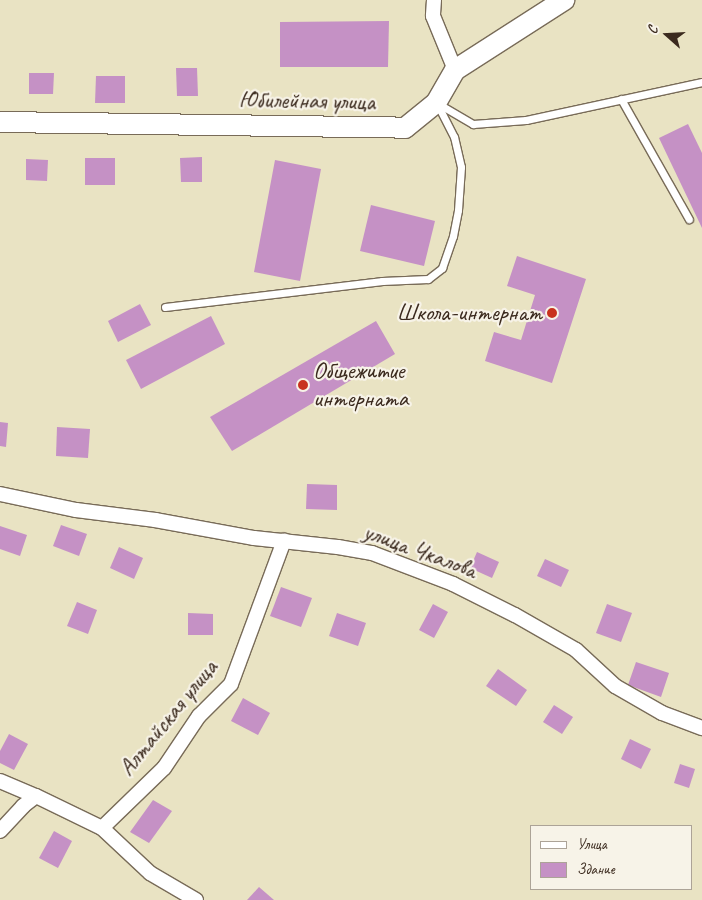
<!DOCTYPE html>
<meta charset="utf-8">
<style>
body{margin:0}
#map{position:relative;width:702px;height:900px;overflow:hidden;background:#e9e3c3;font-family:Caveat,sans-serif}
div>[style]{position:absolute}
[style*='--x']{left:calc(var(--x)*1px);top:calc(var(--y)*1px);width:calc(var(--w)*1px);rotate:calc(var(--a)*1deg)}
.building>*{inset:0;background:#c591c5}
.roads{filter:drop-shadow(1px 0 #786b58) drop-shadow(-1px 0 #786b58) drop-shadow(0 1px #786b58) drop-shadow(0 -1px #786b58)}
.lane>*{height:7px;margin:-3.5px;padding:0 3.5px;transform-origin:3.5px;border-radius:3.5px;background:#fff}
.street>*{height:14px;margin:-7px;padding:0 7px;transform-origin:7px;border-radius:7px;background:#fff}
.secondary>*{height:20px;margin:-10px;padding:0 10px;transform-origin:10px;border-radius:10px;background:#fff}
.dots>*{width:14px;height:14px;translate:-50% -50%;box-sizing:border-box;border:2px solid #f7f3e8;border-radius:50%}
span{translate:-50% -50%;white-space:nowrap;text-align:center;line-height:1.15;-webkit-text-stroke:4.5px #f7f3e8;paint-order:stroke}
.street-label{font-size:24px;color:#3b2a1e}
.poi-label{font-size:24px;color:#3b2a1e}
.right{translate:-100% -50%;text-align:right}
.left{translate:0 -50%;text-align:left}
.legend{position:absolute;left:530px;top:825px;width:162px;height:65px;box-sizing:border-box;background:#f7f3e8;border:1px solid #aca397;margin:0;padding:6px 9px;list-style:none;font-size:15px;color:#3b2a1e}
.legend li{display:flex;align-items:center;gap:10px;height:25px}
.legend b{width:25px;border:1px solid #aca397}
.north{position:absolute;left:642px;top:10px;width:50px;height:50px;-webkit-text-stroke:4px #f7f3e8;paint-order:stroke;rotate:289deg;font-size:14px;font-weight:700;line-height:20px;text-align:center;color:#3b2a1e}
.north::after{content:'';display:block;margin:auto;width:18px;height:22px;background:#3b2a1e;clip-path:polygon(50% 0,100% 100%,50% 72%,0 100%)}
</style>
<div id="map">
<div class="building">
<div style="clip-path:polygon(389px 21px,388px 67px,280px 67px,280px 22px)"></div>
<div style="clip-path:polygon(176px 68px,197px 68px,198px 96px,177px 96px)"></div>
<div style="clip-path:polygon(29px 73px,54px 73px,53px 94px,29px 94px)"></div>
<div style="clip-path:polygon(96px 76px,125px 76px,125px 103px,95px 103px)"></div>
<div style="clip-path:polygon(688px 124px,702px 153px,702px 228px,659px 138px)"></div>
<div style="clip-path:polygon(202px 157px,202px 182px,181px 182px,180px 158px)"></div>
<div style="clip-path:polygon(85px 158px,115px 158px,115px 185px,85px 185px)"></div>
<div style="clip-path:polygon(26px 159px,48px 160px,47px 181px,26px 180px)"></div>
<div style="clip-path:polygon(275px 160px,321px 169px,300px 281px,254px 272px)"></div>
<div style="clip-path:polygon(371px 205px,435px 221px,424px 266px,360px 251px)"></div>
<div style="clip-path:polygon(517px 256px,586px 279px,552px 383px,485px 361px,494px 332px,521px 340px,535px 295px,507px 286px)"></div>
<div style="clip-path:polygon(140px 304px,151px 325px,118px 342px,108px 321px)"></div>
<div style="clip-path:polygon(211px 316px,225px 344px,141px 389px,126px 360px)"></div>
<div style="clip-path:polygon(376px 321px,395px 354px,232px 451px,210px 417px)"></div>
<div style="clip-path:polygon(0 422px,8px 423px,6px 447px,0 446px)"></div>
<div style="clip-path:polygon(57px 427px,90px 429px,88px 458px,56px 456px)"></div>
<div style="clip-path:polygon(307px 484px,337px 485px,337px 510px,306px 509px)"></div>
<div style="clip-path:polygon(61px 525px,87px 534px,79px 556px,53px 546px)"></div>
<div style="clip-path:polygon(0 526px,27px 535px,20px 556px,0 549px)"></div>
<div style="clip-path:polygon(119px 547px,143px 558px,134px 579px,110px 568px)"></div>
<div style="clip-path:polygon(477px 552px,499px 562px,492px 578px,470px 568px)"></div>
<div style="clip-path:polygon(545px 559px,569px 570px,561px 587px,537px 576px)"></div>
<div style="clip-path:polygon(281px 587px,312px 598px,301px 627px,270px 616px)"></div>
<div style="clip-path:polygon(77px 602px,97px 610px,88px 634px,67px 626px)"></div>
<div style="clip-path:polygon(433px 604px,448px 612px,434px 638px,419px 630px)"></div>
<div style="clip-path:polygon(607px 604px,632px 613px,621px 642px,596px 633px)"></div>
<div style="clip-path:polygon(188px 613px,213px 614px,213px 635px,188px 635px)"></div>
<div style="clip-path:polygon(337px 613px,366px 623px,358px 646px,329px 636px)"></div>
<div style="clip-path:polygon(636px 662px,669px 673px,661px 697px,628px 685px)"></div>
<div style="clip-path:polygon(498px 669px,527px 690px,516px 706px,486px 686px)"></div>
<div style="clip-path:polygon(243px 698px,270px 713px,258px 735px,231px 721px)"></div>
<div style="clip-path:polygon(554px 705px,573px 717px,562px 734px,543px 722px)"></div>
<div style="clip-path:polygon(9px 734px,28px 744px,14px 770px,0 763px,0 751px)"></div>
<div style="clip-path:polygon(630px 739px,651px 749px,641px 769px,621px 759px)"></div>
<div style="clip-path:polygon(680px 764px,695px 769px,689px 788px,674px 783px)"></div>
<div style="clip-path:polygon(153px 800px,172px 811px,149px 843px,130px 832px)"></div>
<div style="clip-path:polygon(54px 831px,72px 841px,58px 868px,39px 858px)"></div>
<div style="clip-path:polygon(259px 887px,274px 900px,247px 900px)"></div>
</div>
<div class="roads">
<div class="lane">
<div style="--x:621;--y:99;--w:138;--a:60.5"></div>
<div style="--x:437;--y:103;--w:42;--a:30.3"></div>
<div style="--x:473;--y:124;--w:53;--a:-4.3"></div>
<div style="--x:526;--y:120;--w:180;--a:-12.2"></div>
<div style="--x:165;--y:307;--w:219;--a:-6.8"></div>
<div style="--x:382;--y:281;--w:46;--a:-2.5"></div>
<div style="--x:428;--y:279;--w:18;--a:-38"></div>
<div style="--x:442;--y:268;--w:34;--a:-71"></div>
<div style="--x:453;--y:236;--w:26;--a:-79"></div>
<div style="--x:458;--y:210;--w:43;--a:-86"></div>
<div style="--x:461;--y:167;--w:31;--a:-103"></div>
<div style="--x:454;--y:137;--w:38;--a:-117"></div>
</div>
<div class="street">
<div style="--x:434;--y:0;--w:16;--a:94"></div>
<div style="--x:433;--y:16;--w:58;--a:67.8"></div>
<div style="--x:0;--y:494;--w:78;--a:11.9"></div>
<div style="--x:76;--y:510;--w:80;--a:7.2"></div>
<div style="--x:155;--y:520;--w:101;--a:10.3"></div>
<div style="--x:254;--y:538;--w:84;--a:6.1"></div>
<div style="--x:338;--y:547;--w:35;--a:10"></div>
<div style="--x:372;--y:553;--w:87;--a:20.9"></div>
<div style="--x:453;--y:584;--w:69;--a:26.6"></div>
<div style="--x:515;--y:615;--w:70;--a:29.8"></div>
<div style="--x:576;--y:650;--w:53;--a:42.7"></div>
<div style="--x:615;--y:686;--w:54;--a:29.9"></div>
<div style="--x:662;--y:713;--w:43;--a:20.6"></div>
<div style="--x:0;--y:781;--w:39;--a:23"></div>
<div style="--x:0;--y:831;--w:34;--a:-47"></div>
<div style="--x:23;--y:806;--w:16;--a:-38"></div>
<div style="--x:36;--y:796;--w:73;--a:25.9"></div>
<div style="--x:196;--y:900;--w:53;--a:-149.6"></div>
<div style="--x:150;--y:873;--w:66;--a:-136.8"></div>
<div style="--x:102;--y:828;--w:86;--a:-44.1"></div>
<div style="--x:164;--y:768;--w:63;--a:-56.1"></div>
<div style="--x:199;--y:716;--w:45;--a:-45"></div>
<div style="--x:231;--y:684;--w:153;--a:-69.7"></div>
</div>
<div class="secondary">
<div style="--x:0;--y:122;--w:405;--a:0.8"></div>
<div style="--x:405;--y:128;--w:40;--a:-39"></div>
<div style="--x:436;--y:103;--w:38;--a:-60"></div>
<div style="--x:455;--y:70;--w:130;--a:-32.7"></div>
</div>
</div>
<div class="dots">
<div style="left:552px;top:313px;background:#c8321e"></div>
<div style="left:303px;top:385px;background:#c8321e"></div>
</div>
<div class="street-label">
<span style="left:307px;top:101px;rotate:1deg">Юбилейная улица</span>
<span style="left:420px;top:551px;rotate:20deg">улица Чкалова</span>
<span style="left:168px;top:718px;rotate:-51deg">Алтайская улица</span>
</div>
<div class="poi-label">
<span class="right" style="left:542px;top:313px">Школа-интернат</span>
<span class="left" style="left:313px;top:385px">Общежитие<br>интерната</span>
</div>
<ul class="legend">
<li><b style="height:6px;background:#fff"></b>Улица</li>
<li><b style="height:14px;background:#c591c5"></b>Здание</li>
</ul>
<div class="north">С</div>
</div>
